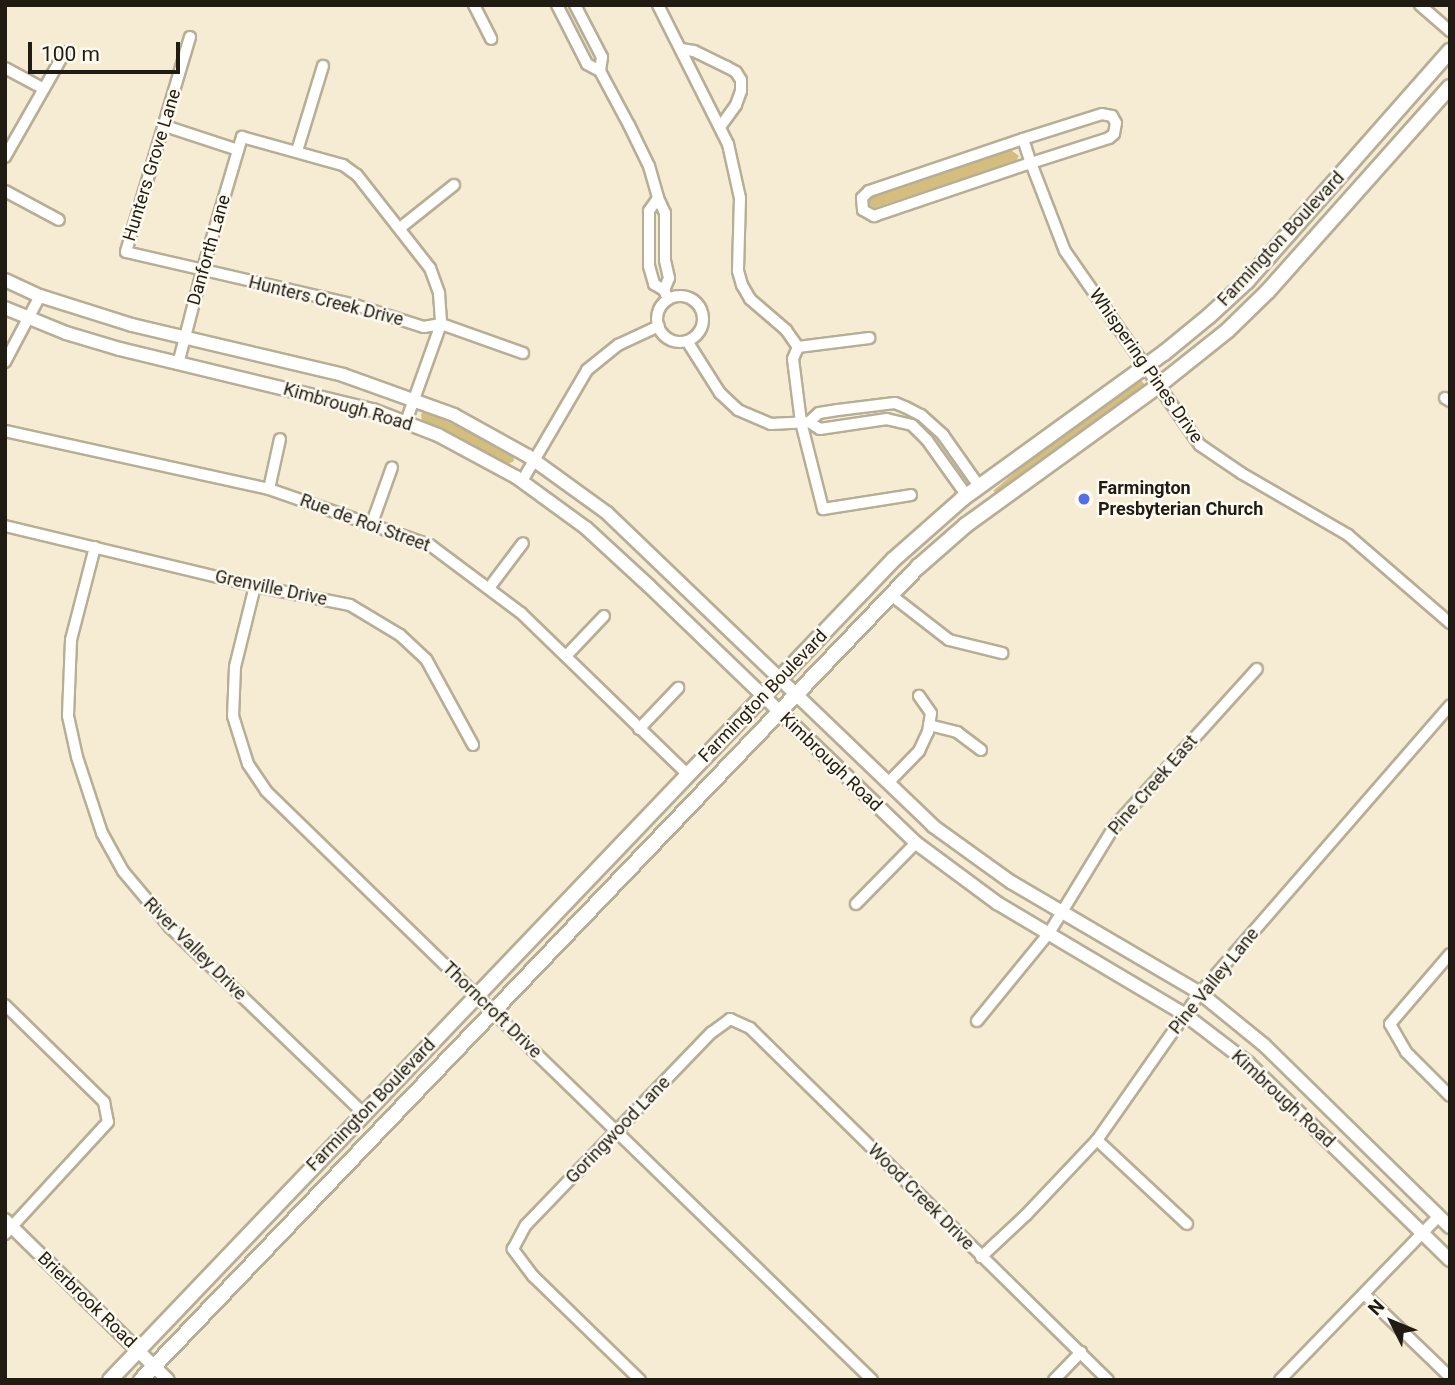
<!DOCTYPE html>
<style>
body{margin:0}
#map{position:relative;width:1455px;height:1385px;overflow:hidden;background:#f6ecd3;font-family:Roboto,sans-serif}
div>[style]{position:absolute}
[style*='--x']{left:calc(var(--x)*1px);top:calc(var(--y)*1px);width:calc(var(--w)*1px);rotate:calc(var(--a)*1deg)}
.green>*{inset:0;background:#d5bd7e}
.roads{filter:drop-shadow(2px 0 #b7ae96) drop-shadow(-2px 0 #b7ae96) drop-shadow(0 2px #b7ae96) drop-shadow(0 -2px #b7ae96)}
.minor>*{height:10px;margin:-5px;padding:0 5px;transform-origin:5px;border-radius:5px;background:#fff}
.minor>.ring{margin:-5px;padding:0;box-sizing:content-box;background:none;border:10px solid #fff;border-radius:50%}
.tertiary>*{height:12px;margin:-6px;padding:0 6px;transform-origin:6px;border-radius:6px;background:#fff}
.secondary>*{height:14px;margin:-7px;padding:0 7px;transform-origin:7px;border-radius:7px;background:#fff}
.dots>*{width:19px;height:19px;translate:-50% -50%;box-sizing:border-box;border:4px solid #fefaf0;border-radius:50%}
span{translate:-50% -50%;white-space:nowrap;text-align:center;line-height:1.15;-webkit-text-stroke:5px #fefaf0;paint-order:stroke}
.street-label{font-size:18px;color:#201c13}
.poi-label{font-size:18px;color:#201c13;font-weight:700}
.left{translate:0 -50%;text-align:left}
.frame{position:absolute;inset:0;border:7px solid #201c13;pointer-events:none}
.north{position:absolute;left:1357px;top:1287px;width:70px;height:70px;-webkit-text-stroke:5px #fefaf0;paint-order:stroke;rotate:313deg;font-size:19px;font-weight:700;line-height:28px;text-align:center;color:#201c13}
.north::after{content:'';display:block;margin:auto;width:24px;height:32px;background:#201c13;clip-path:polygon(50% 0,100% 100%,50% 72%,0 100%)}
.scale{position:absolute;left:28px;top:42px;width:152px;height:32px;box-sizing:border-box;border:4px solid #201c13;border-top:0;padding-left:9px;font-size:21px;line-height:24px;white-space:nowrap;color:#201c13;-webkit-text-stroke:5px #fefaf0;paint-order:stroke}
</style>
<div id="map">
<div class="green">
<div style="clip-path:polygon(1011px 150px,1019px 156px,1016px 161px,874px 208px,866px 202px,871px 196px)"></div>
<div style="clip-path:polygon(1139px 378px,1145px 385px,1142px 389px,998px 493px,993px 491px,1064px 431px)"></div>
<div style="clip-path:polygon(425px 411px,501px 447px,513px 455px,514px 461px,508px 464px,422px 421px,421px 414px)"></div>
</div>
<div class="roads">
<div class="minor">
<div style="--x:474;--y:5;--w:38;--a:63"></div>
<div style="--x:557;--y:5;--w:66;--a:63"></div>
<div style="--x:587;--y:64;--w:15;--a:28"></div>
<div style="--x:600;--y:71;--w:61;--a:61.8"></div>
<div style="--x:629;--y:125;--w:46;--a:64"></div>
<div style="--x:649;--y:166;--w:33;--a:74"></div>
<div style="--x:575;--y:5;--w:59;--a:62.6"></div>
<div style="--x:602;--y:57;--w:14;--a:98"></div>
<div style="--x:658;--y:5;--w:156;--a:63.3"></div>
<div style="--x:728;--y:144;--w:55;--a:77.5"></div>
<div style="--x:740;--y:198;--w:73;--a:91.6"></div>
<div style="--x:738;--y:271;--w:15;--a:74"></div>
<div style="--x:742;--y:285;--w:16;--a:60"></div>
<div style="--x:750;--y:299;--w:48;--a:40.7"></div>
<div style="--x:786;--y:330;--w:21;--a:55"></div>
<div style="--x:1420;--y:5;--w:40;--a:41"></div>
<div style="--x:190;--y:37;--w:224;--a:106.6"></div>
<div style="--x:126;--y:252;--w:235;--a:13"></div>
<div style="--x:355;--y:305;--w:72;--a:17.7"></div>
<div style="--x:424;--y:327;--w:17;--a:-10"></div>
<div style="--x:441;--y:324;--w:87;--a:19.5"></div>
<div style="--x:681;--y:49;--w:13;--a:9"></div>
<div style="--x:694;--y:51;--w:37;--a:26"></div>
<div style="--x:727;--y:67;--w:10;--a:29"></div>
<div style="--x:736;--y:72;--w:9;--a:58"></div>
<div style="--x:741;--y:80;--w:11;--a:90"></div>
<div style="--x:741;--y:91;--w:15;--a:110"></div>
<div style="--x:736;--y:105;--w:27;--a:126"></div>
<div style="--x:5;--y:68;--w:44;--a:28.3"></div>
<div style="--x:165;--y:126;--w:77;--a:18.2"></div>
<div style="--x:1023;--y:139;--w:25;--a:72"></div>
<div style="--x:1031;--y:163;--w:82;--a:-17.8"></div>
<div style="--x:1109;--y:138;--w:6;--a:-39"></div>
<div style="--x:1114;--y:134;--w:11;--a:-80"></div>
<div style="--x:1116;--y:123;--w:8;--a:-120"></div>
<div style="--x:1112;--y:116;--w:10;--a:-169"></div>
<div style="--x:1102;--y:114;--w:83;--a:162.4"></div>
<div style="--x:1023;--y:139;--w:163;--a:161.3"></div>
<div style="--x:869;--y:191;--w:10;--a:135"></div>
<div style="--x:862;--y:198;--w:12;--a:85"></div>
<div style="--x:863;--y:210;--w:13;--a:29"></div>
<div style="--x:874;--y:216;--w:166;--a:-18.7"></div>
<div style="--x:1031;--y:163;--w:94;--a:68.9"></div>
<div style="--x:1065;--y:251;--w:236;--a:55.2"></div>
<div style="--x:1200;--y:445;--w:50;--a:34.3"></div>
<div style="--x:1241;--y:473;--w:124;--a:30.1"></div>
<div style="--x:1348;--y:535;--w:135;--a:40.8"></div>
<div style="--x:297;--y:151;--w:89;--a:-73"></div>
<div style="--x:5;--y:157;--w:121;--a:-60.3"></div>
<div style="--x:5;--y:191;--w:61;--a:28.2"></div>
<div style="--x:400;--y:228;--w:69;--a:-38.5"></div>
<div style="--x:664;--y:290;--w:13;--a:-67"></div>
<div style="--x:669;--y:278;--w:18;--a:-103"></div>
<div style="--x:665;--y:260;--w:47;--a:-90"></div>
<div style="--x:665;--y:213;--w:17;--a:-115"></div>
<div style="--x:658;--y:198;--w:16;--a:125"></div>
<div style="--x:649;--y:211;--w:55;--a:90"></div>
<div style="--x:649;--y:266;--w:19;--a:74"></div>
<div style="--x:654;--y:284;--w:12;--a:31"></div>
<div style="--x:664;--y:290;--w:10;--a:66"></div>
<div class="ring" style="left:657px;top:296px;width:36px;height:36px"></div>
<div style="--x:687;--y:341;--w:62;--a:57.6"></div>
<div style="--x:720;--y:393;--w:25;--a:43"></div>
<div style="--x:738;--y:410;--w:36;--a:23"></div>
<div style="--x:771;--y:424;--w:34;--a:-3"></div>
<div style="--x:798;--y:347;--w:13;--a:113"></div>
<div style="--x:793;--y:359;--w:64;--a:82.8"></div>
<div style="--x:801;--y:422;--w:90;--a:75.8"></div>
<div style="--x:823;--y:509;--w:89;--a:-9"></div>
<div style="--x:798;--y:347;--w:72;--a:-7.2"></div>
<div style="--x:5;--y:362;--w:75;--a:-62.1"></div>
<div style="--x:178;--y:364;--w:95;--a:-75.4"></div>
<div style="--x:202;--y:272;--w:141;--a:-73.5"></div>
<div style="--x:242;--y:137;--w:105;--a:15.5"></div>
<div style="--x:343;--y:165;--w:17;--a:36"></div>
<div style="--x:357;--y:175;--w:118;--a:51.9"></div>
<div style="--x:430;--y:268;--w:27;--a:70"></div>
<div style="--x:439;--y:293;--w:31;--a:86"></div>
<div style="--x:441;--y:324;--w:104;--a:109.7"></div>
<div style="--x:1445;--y:398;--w:6;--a:31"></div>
<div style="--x:5;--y:431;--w:270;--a:12.4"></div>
<div style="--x:269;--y:489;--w:170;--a:19.2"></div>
<div style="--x:430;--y:545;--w:114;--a:36.8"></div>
<div style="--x:521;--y:613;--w:231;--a:44.1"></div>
<div style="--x:522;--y:481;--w:129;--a:-59.6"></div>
<div style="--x:587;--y:370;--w:40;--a:-39"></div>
<div style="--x:618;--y:345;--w:45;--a:-24.9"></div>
<div style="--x:269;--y:489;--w:51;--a:-77.6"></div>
<div style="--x:967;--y:496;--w:69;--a:-125.5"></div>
<div style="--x:927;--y:440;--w:21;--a:-135"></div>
<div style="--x:912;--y:425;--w:26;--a:-167"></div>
<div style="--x:887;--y:419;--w:68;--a:171.5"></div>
<div style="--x:820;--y:429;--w:13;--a:-148"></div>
<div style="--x:809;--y:422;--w:13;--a:-42"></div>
<div style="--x:819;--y:413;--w:19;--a:-9"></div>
<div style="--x:838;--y:410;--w:57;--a:-7"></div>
<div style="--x:895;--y:403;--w:11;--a:22"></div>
<div style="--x:905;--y:407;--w:18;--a:27"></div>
<div style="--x:921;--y:415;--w:30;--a:42"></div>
<div style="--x:943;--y:435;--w:62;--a:54.8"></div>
<div style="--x:372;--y:523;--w:59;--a:-70.3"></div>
<div style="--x:5;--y:526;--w:257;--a:13.5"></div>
<div style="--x:255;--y:586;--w:97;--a:11.3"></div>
<div style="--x:350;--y:605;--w:58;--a:31"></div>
<div style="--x:400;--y:635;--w:35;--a:43"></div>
<div style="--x:426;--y:659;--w:98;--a:61.3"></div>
<div style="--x:95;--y:547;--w:96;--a:104.5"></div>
<div style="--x:71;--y:640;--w:76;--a:92.3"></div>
<div style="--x:68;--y:716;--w:42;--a:77.6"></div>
<div style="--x:77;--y:757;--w:80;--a:71.8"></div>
<div style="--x:102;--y:833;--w:43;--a:61.1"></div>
<div style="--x:123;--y:871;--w:73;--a:50"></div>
<div style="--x:170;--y:927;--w:268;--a:43.9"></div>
<div style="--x:255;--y:586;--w:83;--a:103.9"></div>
<div style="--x:235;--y:667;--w:49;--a:92.3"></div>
<div style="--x:233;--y:716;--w:50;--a:72.6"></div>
<div style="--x:248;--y:764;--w:32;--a:56"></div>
<div style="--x:266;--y:791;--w:845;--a:44.18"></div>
<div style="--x:489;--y:588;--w:56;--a:-52.9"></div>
<div style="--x:891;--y:595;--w:73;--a:37.8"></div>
<div style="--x:949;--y:640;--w:55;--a:13.8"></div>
<div style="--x:566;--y:656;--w:55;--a:-46.5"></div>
<div style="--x:929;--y:725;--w:29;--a:14"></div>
<div style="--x:957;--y:732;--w:30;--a:37"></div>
<div style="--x:639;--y:729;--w:57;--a:-46.4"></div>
<div style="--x:888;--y:783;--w:45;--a:-45.9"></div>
<div style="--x:919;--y:751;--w:21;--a:-65"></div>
<div style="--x:928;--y:732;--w:19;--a:-81"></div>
<div style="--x:931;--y:713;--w:21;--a:-125"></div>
<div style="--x:856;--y:904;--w:86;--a:-45.5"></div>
<div style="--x:1450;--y:954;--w:92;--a:130.6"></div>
<div style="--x:1390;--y:1024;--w:32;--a:60"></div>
<div style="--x:1406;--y:1052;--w:62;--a:45"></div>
<div style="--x:5;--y:1005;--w:139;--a:44.4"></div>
<div style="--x:104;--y:1102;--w:20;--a:79"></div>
<div style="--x:108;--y:1122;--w:152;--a:132.6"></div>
<div style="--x:977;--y:1021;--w:114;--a:-50.7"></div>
<div style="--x:1049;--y:933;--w:124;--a:-58.5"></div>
<div style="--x:1114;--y:827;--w:213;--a:-47.9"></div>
<div style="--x:1097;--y:1140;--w:123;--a:43"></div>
<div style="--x:981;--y:1257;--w:62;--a:-43"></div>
<div style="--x:1026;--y:1215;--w:103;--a:-46.6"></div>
<div style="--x:1097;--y:1140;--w:179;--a:-55"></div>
<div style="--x:1200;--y:993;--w:381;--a:-49"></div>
<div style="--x:1364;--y:1294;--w:120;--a:44"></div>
<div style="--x:640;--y:1380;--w:149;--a:-135.8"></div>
<div style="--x:533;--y:1276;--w:34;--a:-127"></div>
<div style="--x:513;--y:1249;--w:27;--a:-62"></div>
<div style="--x:526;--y:1225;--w:267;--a:-46.1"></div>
<div style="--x:711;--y:1033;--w:24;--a:-36"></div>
<div style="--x:730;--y:1019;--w:22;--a:24"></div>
<div style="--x:750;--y:1028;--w:502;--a:44.52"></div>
<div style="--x:1054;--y:1380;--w:39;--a:-46"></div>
<div style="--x:1280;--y:1380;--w:228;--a:-45.9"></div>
</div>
<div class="tertiary">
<div style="--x:5;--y:280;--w:38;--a:25"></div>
<div style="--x:40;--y:296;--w:96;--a:17.5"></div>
<div style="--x:132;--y:325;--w:217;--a:13.3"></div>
<div style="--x:343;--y:375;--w:118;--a:19.8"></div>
<div style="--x:454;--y:415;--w:85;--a:29"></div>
<div style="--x:528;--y:456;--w:97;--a:35.8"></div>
<div style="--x:607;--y:513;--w:452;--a:43.8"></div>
<div style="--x:933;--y:826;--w:96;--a:35.7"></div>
<div style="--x:1011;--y:882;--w:219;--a:30.4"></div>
<div style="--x:1200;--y:993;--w:82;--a:39.1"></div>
<div style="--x:1264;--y:1045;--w:260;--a:44.4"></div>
<div style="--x:5;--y:308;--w:66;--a:22.3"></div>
<div style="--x:66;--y:333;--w:56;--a:16.5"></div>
<div style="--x:120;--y:349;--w:260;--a:13.6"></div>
<div style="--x:373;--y:410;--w:70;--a:21"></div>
<div style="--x:438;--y:435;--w:89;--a:28.3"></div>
<div style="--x:516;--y:477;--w:87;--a:36.1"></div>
<div style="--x:586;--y:528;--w:86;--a:42.6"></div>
<div style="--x:649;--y:586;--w:371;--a:43.9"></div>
<div style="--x:916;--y:843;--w:101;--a:36.5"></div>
<div style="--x:997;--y:903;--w:217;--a:30.7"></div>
<div style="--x:1184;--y:1014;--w:81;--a:37.4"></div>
<div style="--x:1248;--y:1063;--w:282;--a:44.3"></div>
<div style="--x:5;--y:1220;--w:228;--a:44.5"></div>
</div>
<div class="secondary">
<div style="--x:110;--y:1380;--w:1135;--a:-46.32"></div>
<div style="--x:894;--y:559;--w:91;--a:-41.4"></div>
<div style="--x:962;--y:499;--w:249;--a:-35.9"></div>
<div style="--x:1164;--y:353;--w:58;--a:-39.4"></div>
<div style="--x:1209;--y:316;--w:52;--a:-42.6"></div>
<div style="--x:1247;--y:281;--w:307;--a:-48.6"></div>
<div style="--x:141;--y:1380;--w:1125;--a:-46.3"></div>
<div style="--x:918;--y:567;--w:64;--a:-41.2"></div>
<div style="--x:966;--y:525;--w:237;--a:-35.9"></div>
<div style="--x:1158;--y:386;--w:88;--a:-38.6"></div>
<div style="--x:1227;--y:331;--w:57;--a:-44.3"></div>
<div style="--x:1268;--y:291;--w:273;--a:-48.3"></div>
</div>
</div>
<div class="dots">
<div style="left:1084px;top:499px;background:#5271e6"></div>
</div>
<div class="street-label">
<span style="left:152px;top:165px;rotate:-73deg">Hunters Grove Lane</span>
<span style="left:1281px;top:239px;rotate:-47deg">Farmington Boulevard</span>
<span style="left:209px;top:250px;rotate:-74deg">Danforth Lane</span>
<span style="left:326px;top:301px;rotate:14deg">Hunters Creek Drive</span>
<span style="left:1146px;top:366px;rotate:55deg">Whispering Pines Drive</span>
<span style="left:348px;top:407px;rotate:16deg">Kimbrough Road</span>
<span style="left:365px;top:523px;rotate:20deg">Rue de Roi Street</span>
<span style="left:271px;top:588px;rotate:12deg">Grenville Drive</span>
<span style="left:763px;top:696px;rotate:-46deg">Farmington Boulevard</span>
<span style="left:831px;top:762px;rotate:44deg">Kimbrough Road</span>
<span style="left:1153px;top:785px;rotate:-49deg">Pine Creek East</span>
<span style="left:195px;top:949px;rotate:45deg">River Valley Drive</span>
<span style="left:1214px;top:981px;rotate:-51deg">Pine Valley Lane</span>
<span style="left:492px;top:1010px;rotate:44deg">Thorncroft Drive</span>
<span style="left:1283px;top:1099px;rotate:43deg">Kimbrough Road</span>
<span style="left:371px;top:1105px;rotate:-46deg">Farmington Boulevard</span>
<span style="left:618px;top:1130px;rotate:-46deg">Goringwood Lane</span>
<span style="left:921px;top:1197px;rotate:45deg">Wood Creek Drive</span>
<span style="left:87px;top:1300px;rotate:44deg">Brierbrook Road</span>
</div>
<div class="poi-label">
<span class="left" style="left:1098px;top:499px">Farmington<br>Presbyterian Church</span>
</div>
<div class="frame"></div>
<div class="north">N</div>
<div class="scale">100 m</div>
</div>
